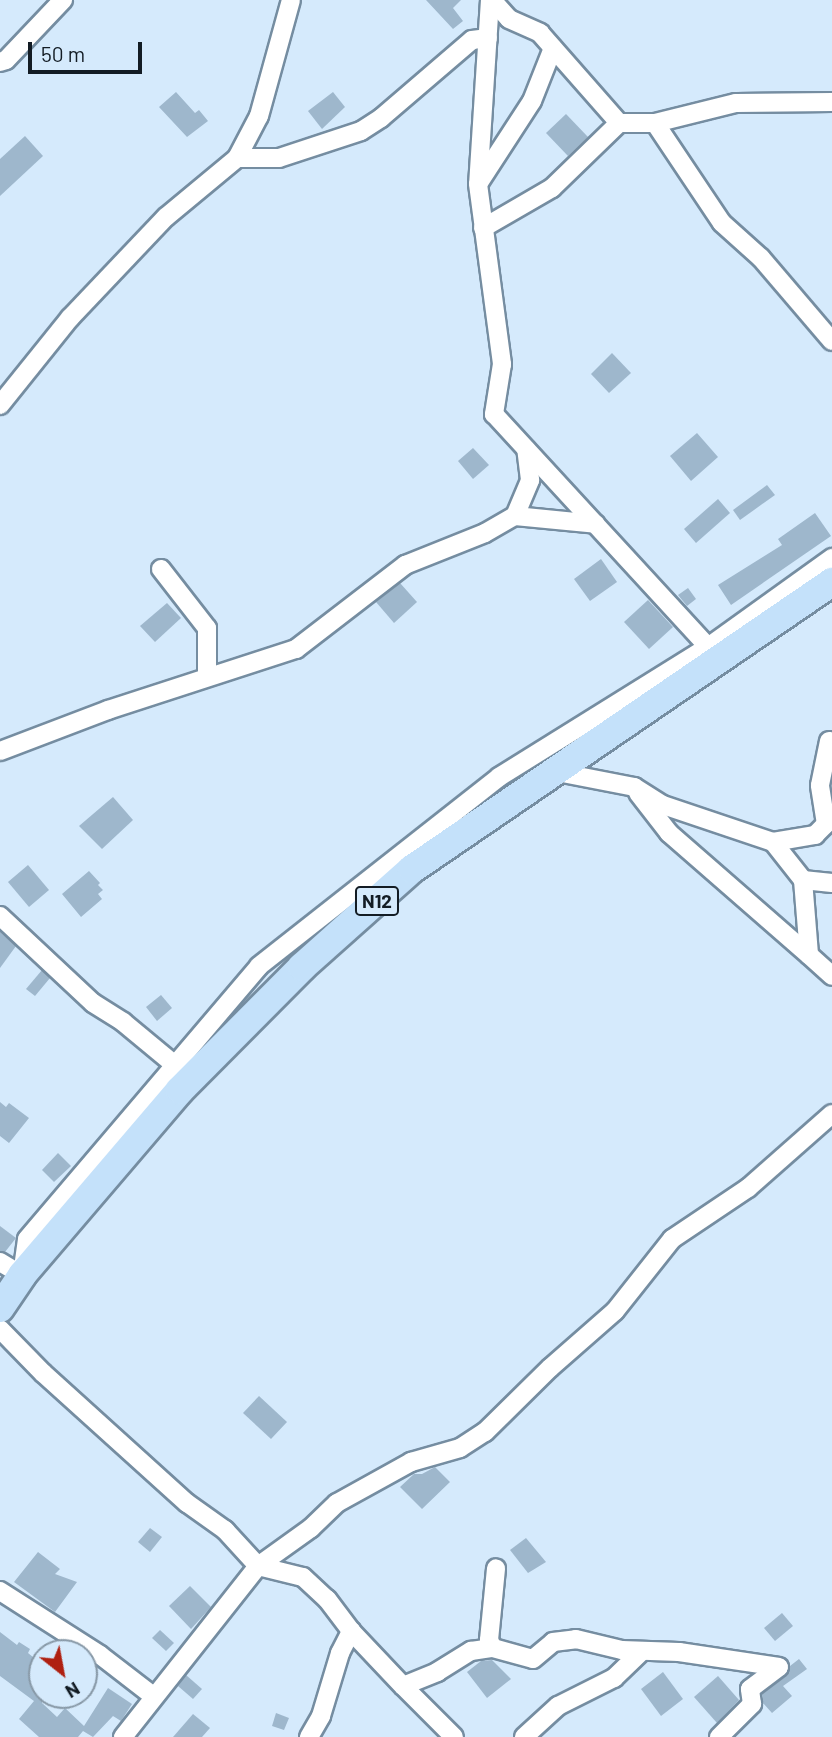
<!DOCTYPE html>
<style>
body{margin:0}
#map{position:relative;width:832px;height:1737px;overflow:hidden;background:#d5eafc;font-family:Barlow,sans-serif}
div>[style]{position:absolute}
[style*='--x']{left:calc(var(--x)*1px);top:calc(var(--y)*1px);width:calc(var(--w)*1px);rotate:calc(var(--a)*1deg)}
.building>*{inset:0;background:#9eb7cc}
.roads{filter:drop-shadow(2px 0 #758da1) drop-shadow(-2px 0 #758da1) drop-shadow(0 2px #758da1) drop-shadow(0 -2px #758da1)}
.street>*{height:18px;margin:-9px;padding:0 9px;transform-origin:9px;border-radius:9px;background:#fff}
.primary>*{height:28px;margin:-14px;padding:0 14px;transform-origin:14px;border-radius:14px;background:#c4e1fa}
span{translate:-50% -50%;white-space:nowrap;text-align:center;line-height:1.15;-webkit-text-stroke:6px #d5eafc;paint-order:stroke}
.shield-label span{padding:2px 5px;background:#d5eafc;border:2px solid;border-radius:5px;-webkit-text-stroke-width:0}
.shield-label{font-size:19px;color:#131c24;font-weight:700}
.north{position:absolute;left:28px;top:1639px;width:70px;height:70px;box-sizing:border-box;background:#d5eafc;border:2px solid #8798a6;border-radius:50%;rotate:149deg;font-size:19px;font-weight:700;line-height:28px;text-align:center;color:#131c24}
.north::after{content:'';display:block;margin:auto;width:24px;height:32px;background:#af2011;clip-path:polygon(50% 0,100% 100%,50% 72%,0 100%)}
.scale{position:absolute;left:28px;top:42px;width:114px;height:32px;box-sizing:border-box;border:4px solid #131c24;border-top:0;padding-left:9px;font-size:21px;line-height:24px;white-space:nowrap;color:#131c24;-webkit-text-stroke:5px #d5eafc;paint-order:stroke}
</style>
<div id="map">
<div class="building">
<div style="clip-path:polygon(426px 0,461px 0,453px 8px,463px 21px,453px 29px)"></div>
<div style="clip-path:polygon(176px 92px,195px 113px,199px 110px,208px 121px,187px 137px,159px 107px)"></div>
<div style="clip-path:polygon(333px 92px,345px 107px,322px 129px,308px 111px)"></div>
<div style="clip-path:polygon(566px 114px,588px 137px,568px 156px,546px 133px)"></div>
<div style="clip-path:polygon(25px 136px,43px 156px,0 196px,0 159px)"></div>
<div style="clip-path:polygon(612px 353px,631px 373px,609px 393px,591px 374px)"></div>
<div style="clip-path:polygon(697px 433px,718px 457px,691px 481px,670px 456px)"></div>
<div style="clip-path:polygon(473px 448px,489px 465px,473px 479px,458px 461px)"></div>
<div style="clip-path:polygon(767px 485px,775px 495px,740px 520px,733px 510px)"></div>
<div style="clip-path:polygon(718px 499px,730px 513px,696px 543px,684px 529px)"></div>
<div style="clip-path:polygon(815px 513px,831px 536px,731px 605px,718px 585px,782px 545px,778px 539px)"></div>
<div style="clip-path:polygon(601px 559px,617px 582px,590px 601px,574px 579px)"></div>
<div style="clip-path:polygon(400px 583px,417px 602px,394px 623px,376px 602px)"></div>
<div style="clip-path:polygon(688px 588px,696px 599px,687px 606px,678px 595px)"></div>
<div style="clip-path:polygon(648px 600px,673px 627px,649px 649px,624px 622px)"></div>
<div style="clip-path:polygon(167px 603px,181px 618px,155px 642px,140px 626px)"></div>
<div style="clip-path:polygon(113px 797px,133px 820px,102px 849px,79px 826px)"></div>
<div style="clip-path:polygon(28px 865px,49px 890px,29px 907px,8px 882px)"></div>
<div style="clip-path:polygon(89px 871px,100px 883px,98px 885px,103px 890px,98px 894px,102px 899px,81px 917px,62px 894px)"></div>
<div style="clip-path:polygon(0 932px,16px 946px,0 968px)"></div>
<div style="clip-path:polygon(42px 970px,50px 978px,35px 996px,26px 989px)"></div>
<div style="clip-path:polygon(161px 995px,172px 1008px,157px 1021px,146px 1007px)"></div>
<div style="clip-path:polygon(0 1102px,6px 1107px,9px 1103px,29px 1118px,9px 1143px,0 1136px)"></div>
<div style="clip-path:polygon(58px 1153px,71px 1166px,54px 1182px,42px 1170px)"></div>
<div style="clip-path:polygon(0 1226px,16px 1238px,5px 1252px,0 1251px)"></div>
<div style="clip-path:polygon(259px 1396px,287px 1422px,271px 1439px,243px 1413px)"></div>
<div style="clip-path:polygon(435px 1467px,450px 1482px,422px 1509px,400px 1487px,414px 1474px,422px 1474px)"></div>
<div style="clip-path:polygon(150px 1528px,162px 1537px,150px 1552px,138px 1542px)"></div>
<div style="clip-path:polygon(526px 1538px,546px 1562px,528px 1573px,510px 1550px)"></div>
<div style="clip-path:polygon(38px 1552px,60px 1569px,55px 1574px,77px 1582px,55px 1612px,14px 1582px)"></div>
<div style="clip-path:polygon(190px 1586px,211px 1607px,191px 1629px,169px 1606px)"></div>
<div style="clip-path:polygon(782px 1613px,793px 1626px,775px 1641px,764px 1628px)"></div>
<div style="clip-path:polygon(160px 1630px,174px 1643px,166px 1651px,152px 1638px)"></div>
<div style="clip-path:polygon(0 1632px,17px 1645px,19px 1642px,30px 1649px,28px 1653px,39px 1662px,42px 1703px,57px 1717px,65px 1708px,84px 1726px,108px 1688px,132px 1704px,121px 1721px,113px 1716px,93px 1737px,83px 1731px,78px 1737px,39px 1737px,19px 1719px,34px 1701px,0 1676px)"></div>
<div style="clip-path:polygon(799px 1659px,807px 1669px,783px 1686px,792px 1696px,772px 1713px,763px 1703px,762px 1694px,786px 1676px,790px 1666px)"></div>
<div style="clip-path:polygon(492px 1660px,511px 1679px,487px 1698px,467px 1672px,481px 1661px)"></div>
<div style="clip-path:polygon(663px 1672px,683px 1699px,661px 1716px,641px 1689px)"></div>
<div style="clip-path:polygon(186px 1675px,202px 1689px,193px 1699px,178px 1686px)"></div>
<div style="clip-path:polygon(718px 1676px,739px 1700px,717px 1723px,694px 1697px)"></div>
<div style="clip-path:polygon(276px 1713px,289px 1718px,284px 1730px,272px 1726px)"></div>
<div style="clip-path:polygon(193px 1714px,210px 1728px,202px 1737px,173px 1737px)"></div>
</div>
<div class="roads">
<div class="street">
<div style="--x:490;--y:0;--w:184;--a:93.7"></div>
<div style="--x:478;--y:184;--w:182;--a:82.4"></div>
<div style="--x:502;--y:364;--w:51;--a:99.1"></div>
<div style="--x:494;--y:414;--w:325;--a:47.4"></div>
<div style="--x:492;--y:0;--w:25;--a:48"></div>
<div style="--x:509;--y:19;--w:34;--a:24"></div>
<div style="--x:540;--y:33;--w:120;--a:48.7"></div>
<div style="--x:619;--y:123;--w:36;--a:0"></div>
<div style="--x:655;--y:123;--w:120;--a:56.2"></div>
<div style="--x:722;--y:223;--w:52;--a:41.9"></div>
<div style="--x:761;--y:258;--w:109;--a:49.5"></div>
<div style="--x:0;--y:62;--w:6;--a:-18"></div>
<div style="--x:6;--y:60;--w:83;--a:-46.5"></div>
<div style="--x:655;--y:123;--w:83;--a:-13.9"></div>
<div style="--x:736;--y:103;--w:96;--a:-0.6"></div>
<div style="--x:237;--y:158;--w:47;--a:-62.4"></div>
<div style="--x:259;--y:116;--w:120;--a:-74.6"></div>
<div style="--x:480;--y:181;--w:95;--a:-57"></div>
<div style="--x:532;--y:101;--w:57;--a:-68.4"></div>
<div style="--x:483;--y:228;--w:80;--a:-30.1"></div>
<div style="--x:552;--y:188;--w:93;--a:-44.1"></div>
<div style="--x:0;--y:405;--w:112;--a:-51.2"></div>
<div style="--x:70;--y:318;--w:139;--a:-46.5"></div>
<div style="--x:166;--y:217;--w:92;--a:-39.7"></div>
<div style="--x:237;--y:158;--w:42;--a:0"></div>
<div style="--x:279;--y:158;--w:86;--a:-18.2"></div>
<div style="--x:361;--y:131;--w:24;--a:-33"></div>
<div style="--x:381;--y:118;--w:120;--a:-40.6"></div>
<div style="--x:472;--y:40;--w:16;--a:-7"></div>
<div style="--x:515;--y:516;--w:39;--a:-67"></div>
<div style="--x:530;--y:480;--w:31;--a:-97"></div>
<div style="--x:161;--y:569;--w:75;--a:52.1"></div>
<div style="--x:207;--y:628;--w:48;--a:90"></div>
<div style="--x:0;--y:751;--w:116;--a:-20.8"></div>
<div style="--x:108;--y:710;--w:198;--a:-18"></div>
<div style="--x:296;--y:649;--w:138;--a:-37.6"></div>
<div style="--x:405;--y:565;--w:86;--a:-21.8"></div>
<div style="--x:485;--y:533;--w:34;--a:-30"></div>
<div style="--x:515;--y:516;--w:81;--a:5.6"></div>
<div style="--x:552;--y:771;--w:84;--a:11"></div>
<div style="--x:634;--y:787;--w:34;--a:32"></div>
<div style="--x:663;--y:805;--w:116;--a:18.6"></div>
<div style="--x:773;--y:842;--w:48;--a:51.7"></div>
<div style="--x:803;--y:880;--w:75;--a:85.4"></div>
<div style="--x:809;--y:955;--w:31;--a:42"></div>
<div style="--x:638;--y:793;--w:51;--a:52.2"></div>
<div style="--x:669;--y:833;--w:186;--a:41.1"></div>
<div style="--x:773;--y:842;--w:43;--a:-9.5"></div>
<div style="--x:815;--y:835;--w:16;--a:-45"></div>
<div style="--x:826;--y:824;--w:39;--a:-99"></div>
<div style="--x:820;--y:785;--w:45;--a:-78.4"></div>
<div style="--x:803;--y:880;--w:29;--a:6"></div>
<div style="--x:0;--y:916;--w:127;--a:43.1"></div>
<div style="--x:93;--y:1003;--w:36;--a:32"></div>
<div style="--x:123;--y:1022;--w:67;--a:39.6"></div>
<div style="--x:0;--y:1262;--w:26;--a:31"></div>
<div style="--x:22;--y:1275;--w:36;--a:-82"></div>
<div style="--x:27;--y:1239;--w:358;--a:-49.6"></div>
<div style="--x:259;--y:966;--w:305;--a:-38.2"></div>
<div style="--x:499;--y:777;--w:246;--a:-31.9"></div>
<div style="--x:708;--y:647;--w:153;--a:-35.7"></div>
<div style="--x:0;--y:1329;--w:62;--a:45.7"></div>
<div style="--x:43;--y:1373;--w:194;--a:42.1"></div>
<div style="--x:187;--y:1503;--w:47;--a:35.4"></div>
<div style="--x:225;--y:1530;--w:49;--a:47.5"></div>
<div style="--x:258;--y:1566;--w:46;--a:13.7"></div>
<div style="--x:303;--y:1577;--w:33;--a:43"></div>
<div style="--x:327;--y:1599;--w:40;--a:53"></div>
<div style="--x:351;--y:1631;--w:76;--a:46.6"></div>
<div style="--x:403;--y:1686;--w:72;--a:45"></div>
<div style="--x:0;--y:1591;--w:119;--a:32.6"></div>
<div style="--x:100;--y:1655;--w:67;--a:37.7"></div>
<div style="--x:493;--y:1648;--w:9;--a:-117"></div>
<div style="--x:489;--y:1640;--w:72;--a:-84.4"></div>
<div style="--x:403;--y:1686;--w:37;--a:-22"></div>
<div style="--x:437;--y:1672;--w:40;--a:-32"></div>
<div style="--x:471;--y:1651;--w:22;--a:-8"></div>
<div style="--x:493;--y:1648;--w:41;--a:15.4"></div>
<div style="--x:533;--y:1659;--w:26;--a:-40"></div>
<div style="--x:553;--y:1642;--w:23;--a:-7"></div>
<div style="--x:576;--y:1639;--w:47;--a:13.4"></div>
<div style="--x:622;--y:1650;--w:57;--a:2"></div>
<div style="--x:679;--y:1652;--w:101;--a:8.5"></div>
<div style="--x:123;--y:1737;--w:218;--a:-51.7"></div>
<div style="--x:258;--y:1566;--w:65;--a:-35.6"></div>
<div style="--x:311;--y:1528;--w:36;--a:-44"></div>
<div style="--x:337;--y:1503;--w:85;--a:-29"></div>
<div style="--x:411;--y:1462;--w:51;--a:-15.9"></div>
<div style="--x:460;--y:1448;--w:30;--a:-33"></div>
<div style="--x:485;--y:1432;--w:91;--a:-44.6"></div>
<div style="--x:550;--y:1368;--w:86;--a:-41.2"></div>
<div style="--x:615;--y:1311;--w:92;--a:-51.6"></div>
<div style="--x:672;--y:1239;--w:92;--a:-33.9"></div>
<div style="--x:748;--y:1188;--w:112;--a:-41.4"></div>
<div style="--x:309;--y:1737;--w:24;--a:-60"></div>
<div style="--x:321;--y:1716;--w:66;--a:-73.2"></div>
<div style="--x:340;--y:1653;--w:25;--a:-63"></div>
<div style="--x:524;--y:1737;--w:46;--a:-42.4"></div>
<div style="--x:558;--y:1706;--w:63;--a:-26.6"></div>
<div style="--x:614;--y:1678;--w:39;--a:-44"></div>
<div style="--x:719;--y:1737;--w:47;--a:-45"></div>
<div style="--x:752;--y:1704;--w:15;--a:-98"></div>
<div style="--x:750;--y:1689;--w:36;--a:-37"></div>
</div>
<div class="primary">
<div style="--x:0;--y:1308;--w:40;--a:-56"></div>
<div style="--x:22;--y:1275;--w:243;--a:-49.5"></div>
<div style="--x:180;--y:1090;--w:173;--a:-45.2"></div>
<div style="--x:302;--y:967;--w:147;--a:-41.7"></div>
<div style="--x:412;--y:869;--w:509;--a:-34.35"></div>
</div>
</div>
<div class="shield-label">
<span style="left:377px;top:901px">N12</span>
</div>
<div class="north">N</div>
<div class="scale">50 m</div>
</div>
